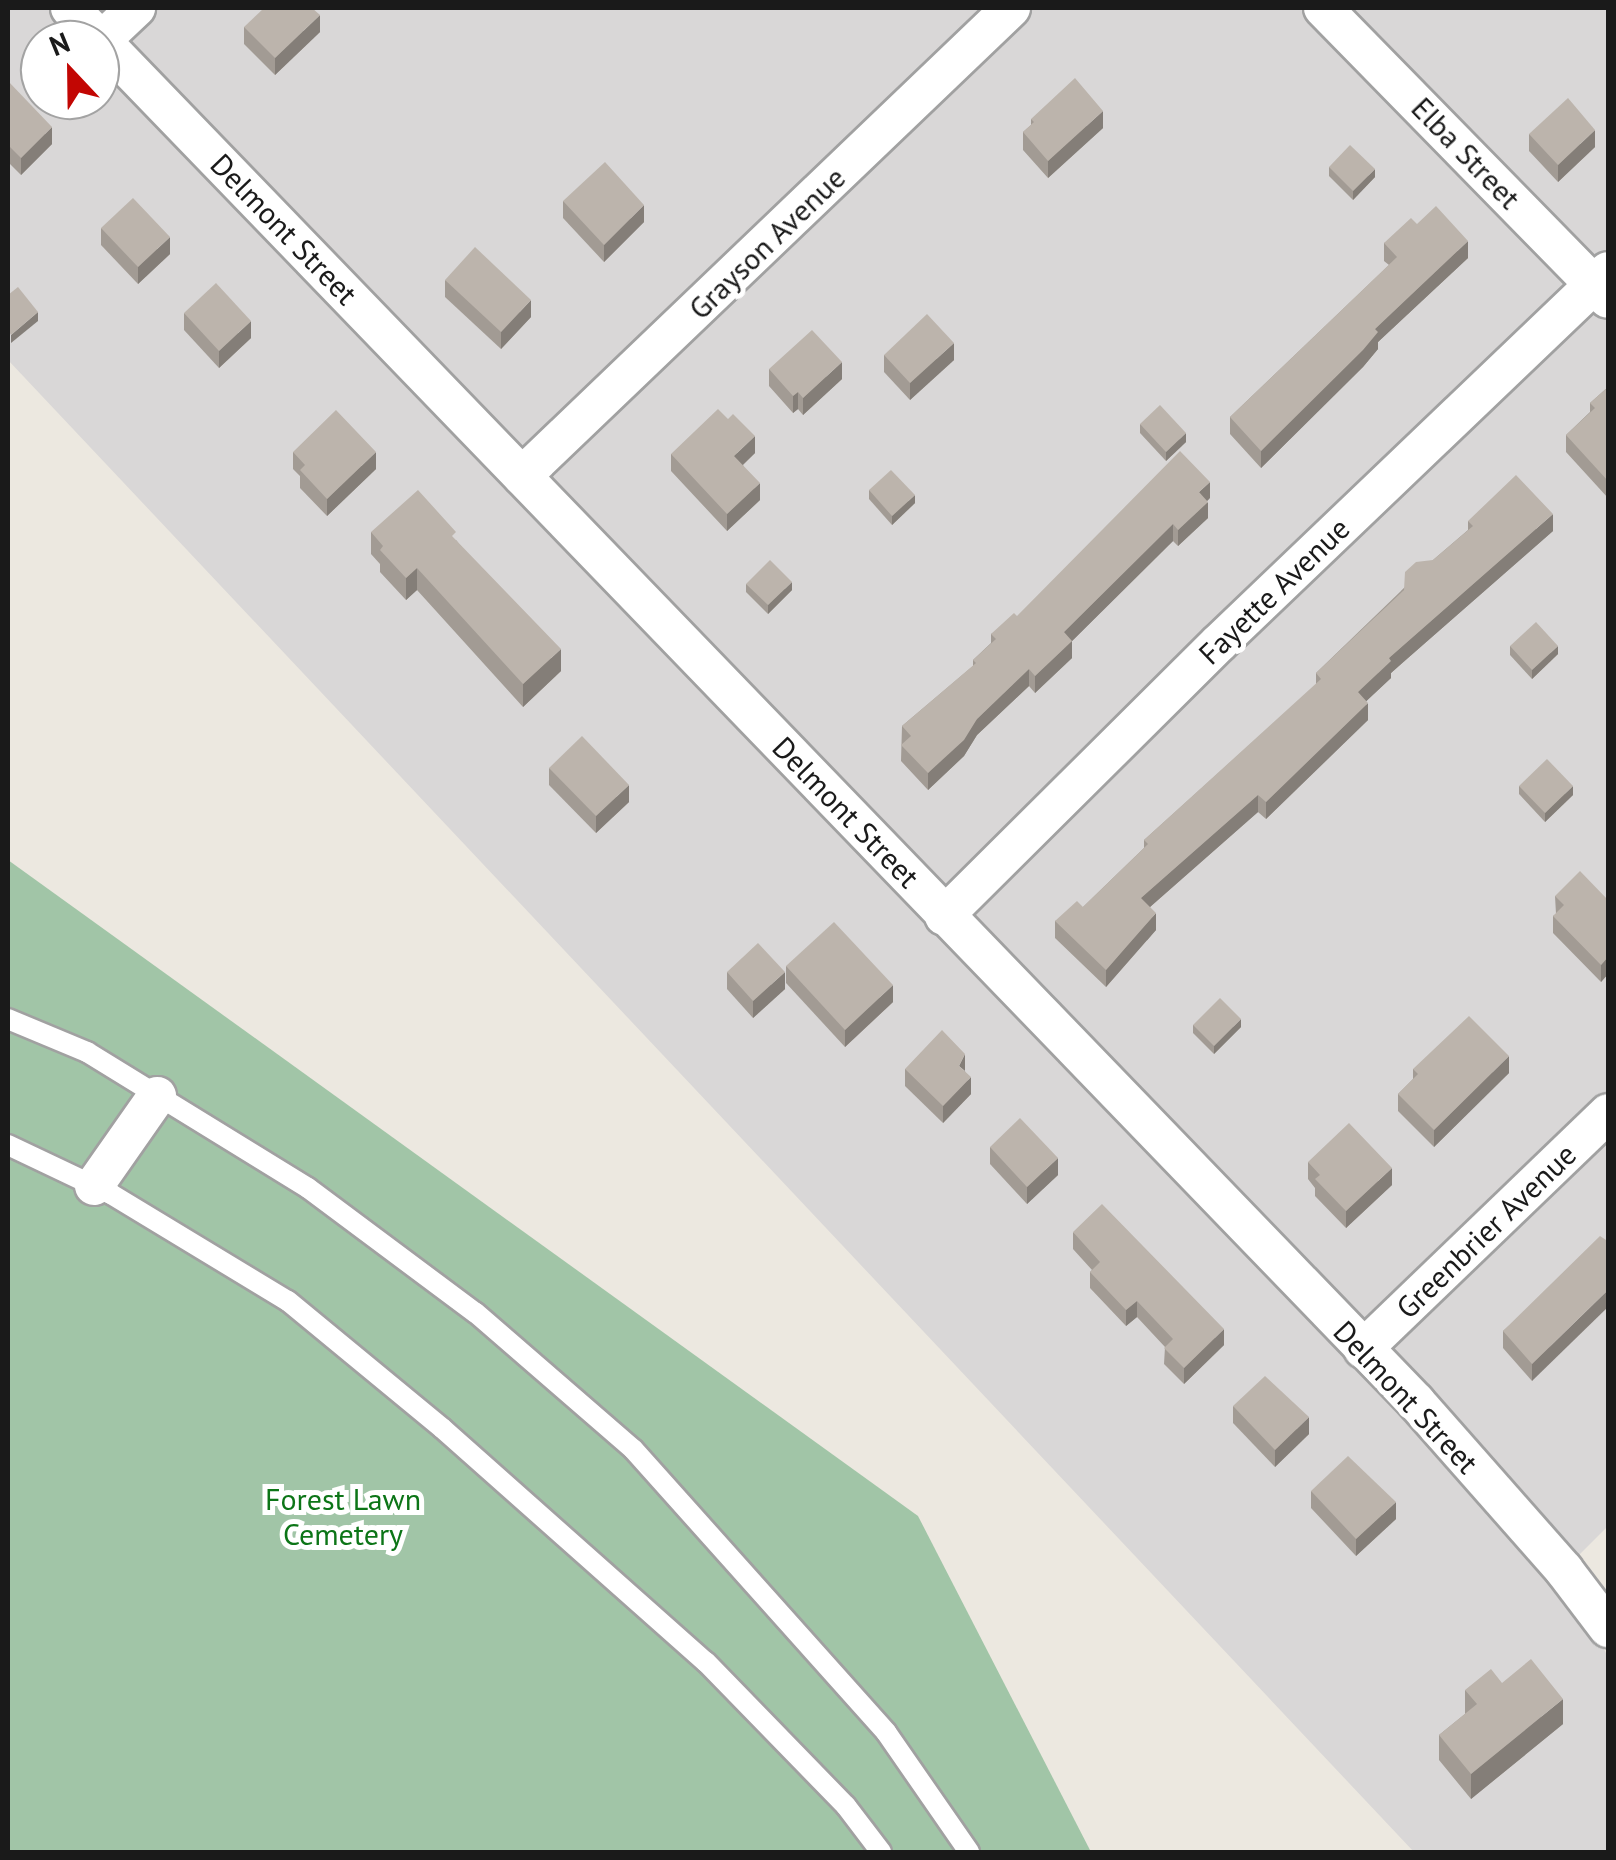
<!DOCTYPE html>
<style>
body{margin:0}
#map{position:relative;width:1616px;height:1860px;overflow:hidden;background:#ece8e0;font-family:"PT Sans",sans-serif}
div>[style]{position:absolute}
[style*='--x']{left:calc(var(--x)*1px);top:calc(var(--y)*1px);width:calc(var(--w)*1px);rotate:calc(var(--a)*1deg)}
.residential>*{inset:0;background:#d9d7d7}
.cemetery>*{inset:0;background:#a1c5a7}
.roads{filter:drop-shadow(2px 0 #a1a1a1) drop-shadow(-2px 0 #a1a1a1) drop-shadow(0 2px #a1a1a1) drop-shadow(0 -2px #a1a1a1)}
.service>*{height:20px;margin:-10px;padding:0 10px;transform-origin:10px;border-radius:10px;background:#fff}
.minor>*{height:38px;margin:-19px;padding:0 19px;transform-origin:19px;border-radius:19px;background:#fff}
.wall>*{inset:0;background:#a29b94}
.shaded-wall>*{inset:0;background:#847e78}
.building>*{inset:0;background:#bcb4ac}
span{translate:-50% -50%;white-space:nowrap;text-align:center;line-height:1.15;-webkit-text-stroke:10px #fff;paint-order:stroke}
.street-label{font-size:30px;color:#1a1a1a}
.park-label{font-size:30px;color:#0c7517}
.frame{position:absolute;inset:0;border:10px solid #1a1a1a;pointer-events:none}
.north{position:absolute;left:20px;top:20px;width:100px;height:100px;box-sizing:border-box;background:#fff;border:2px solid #a3a3a3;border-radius:50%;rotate:338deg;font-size:28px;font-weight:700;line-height:40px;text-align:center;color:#1a1a1a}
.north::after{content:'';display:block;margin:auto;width:35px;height:45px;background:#c20603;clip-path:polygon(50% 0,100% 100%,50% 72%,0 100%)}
</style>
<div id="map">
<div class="residential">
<div style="clip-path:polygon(evenodd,8px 8px,1608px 8px,1608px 1526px,1564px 1570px,1608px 1657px,1608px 1852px,1414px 1852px,8px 360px,8px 8px,40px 40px,100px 40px,100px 100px,40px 100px,40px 40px)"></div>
</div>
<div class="cemetery">
<div style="clip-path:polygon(8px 860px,918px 1516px,1091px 1852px,8px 1852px)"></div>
</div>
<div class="roads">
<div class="service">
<div style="--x:8;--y:1019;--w:86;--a:22.7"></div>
<div style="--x:87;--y:1052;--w:259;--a:31.6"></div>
<div style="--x:308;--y:1188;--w:209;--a:36.7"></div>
<div style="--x:476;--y:1313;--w:208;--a:40.9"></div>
<div style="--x:633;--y:1449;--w:380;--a:48.2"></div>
<div style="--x:886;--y:1732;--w:146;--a:55.3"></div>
<div style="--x:8;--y:1145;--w:114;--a:25.4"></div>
<div style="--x:111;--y:1194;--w:207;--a:31.2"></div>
<div style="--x:288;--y:1301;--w:200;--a:39.5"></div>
<div style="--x:442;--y:1428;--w:353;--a:41.6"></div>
<div style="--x:706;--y:1662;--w:201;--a:45.8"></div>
<div style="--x:846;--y:1806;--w:58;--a:52.7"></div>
</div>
<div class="minor">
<div style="--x:70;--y:8;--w:1938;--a:46"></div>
<div style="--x:1416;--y:1402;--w:224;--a:48.6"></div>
<div style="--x:1564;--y:1570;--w:73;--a:52.8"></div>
<div style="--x:1323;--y:8;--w:407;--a:45.6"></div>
<div style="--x:102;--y:40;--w:47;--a:-43.3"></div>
<div style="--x:522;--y:476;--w:677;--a:-43.74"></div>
<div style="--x:944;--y:916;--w:387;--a:-44.8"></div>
<div style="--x:1219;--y:643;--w:538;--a:-43.72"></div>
<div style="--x:94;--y:1186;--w:110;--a:-55"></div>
<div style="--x:1363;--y:1349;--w:340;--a:-43.9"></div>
</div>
</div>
<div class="wall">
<div style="clip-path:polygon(244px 27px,320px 32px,275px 75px,244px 44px)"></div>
<div style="clip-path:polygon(8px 81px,52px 144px,21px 175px,8px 162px)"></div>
<div style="clip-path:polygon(1031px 119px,1103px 128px,1048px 178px,1023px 150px,1023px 132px,1031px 125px)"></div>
<div style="clip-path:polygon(1529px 134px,1595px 147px,1558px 182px,1529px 151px)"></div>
<div style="clip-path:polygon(1329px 167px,1375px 177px,1353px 200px,1329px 176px)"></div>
<div style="clip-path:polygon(563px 201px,644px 222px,604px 262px,563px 218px)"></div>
<div style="clip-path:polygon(1417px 224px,1468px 258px,1378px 342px,1378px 349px,1363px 367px,1261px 468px,1230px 434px,1230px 417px,1389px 265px,1384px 261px,1384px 243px)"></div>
<div style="clip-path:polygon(101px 228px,170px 254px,138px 284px,101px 245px)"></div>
<div style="clip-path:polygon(445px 280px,531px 317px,501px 349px,445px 297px)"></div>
<div style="clip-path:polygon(184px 313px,251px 338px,219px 368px,184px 330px)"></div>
<div style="clip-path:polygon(884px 355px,954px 360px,910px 400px,884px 372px)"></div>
<div style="clip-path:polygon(769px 369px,842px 379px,803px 415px,798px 409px,793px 413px,769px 386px)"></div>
<div style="clip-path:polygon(1608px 387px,1608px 498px,1566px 452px,1566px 435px,1590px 412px,1590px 403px)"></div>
<div style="clip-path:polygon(1140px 424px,1186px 442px,1166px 461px,1140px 433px)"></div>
<div style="clip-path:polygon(293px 452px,376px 469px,327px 516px,300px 488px,300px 476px,293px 469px)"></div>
<div style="clip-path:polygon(755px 453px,743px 465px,760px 500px,727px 531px,671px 471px,671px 454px)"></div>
<div style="clip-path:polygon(869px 490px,915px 503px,892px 525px,869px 499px)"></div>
<div style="clip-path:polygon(1210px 498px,1207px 501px,1208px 518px,1178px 546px,1173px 541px,1072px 641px,1072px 658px,1035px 693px,1029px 686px,977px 735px,964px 756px,928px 790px,901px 761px,902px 726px,973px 666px,973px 660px,991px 643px,991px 634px)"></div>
<div style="clip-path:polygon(1468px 521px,1553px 531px,1391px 673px,1391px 678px,1366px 701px,1368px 720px,1266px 819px,1258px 812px,1150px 907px,1156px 930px,1106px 987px,1055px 938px,1055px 921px,1083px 907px,1144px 848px,1144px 840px,1316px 685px,1316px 673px,1433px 560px,1468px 530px)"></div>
<div style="clip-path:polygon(371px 532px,456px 540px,561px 671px,523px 707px,417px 590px,406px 600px,380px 572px,380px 564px,371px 554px)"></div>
<div style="clip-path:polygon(746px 584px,792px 590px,768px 614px,746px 592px)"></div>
<div style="clip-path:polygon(1510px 646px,1558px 654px,1532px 679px,1510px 655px)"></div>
<div style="clip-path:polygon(549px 768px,629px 802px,596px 833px,549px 785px)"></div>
<div style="clip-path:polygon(1519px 786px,1573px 795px,1545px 822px,1519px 794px)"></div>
<div style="clip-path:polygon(1555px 896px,1608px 900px,1608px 974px,1601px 982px,1553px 933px,1553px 916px,1556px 914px)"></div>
<div style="clip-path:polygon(786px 966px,893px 1002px,845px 1047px,786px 983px)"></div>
<div style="clip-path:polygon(727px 972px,785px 989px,753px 1018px,727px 989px)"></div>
<div style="clip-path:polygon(1193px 1025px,1241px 1027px,1214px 1054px,1193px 1033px)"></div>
<div style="clip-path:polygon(905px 1069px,965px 1071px,971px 1094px,943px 1123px,905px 1086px)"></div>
<div style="clip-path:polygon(1413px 1069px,1509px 1073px,1434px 1147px,1398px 1111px,1398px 1094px,1413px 1079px)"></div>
<div style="clip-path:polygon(990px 1147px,1058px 1175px,1027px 1204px,990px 1164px)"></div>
<div style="clip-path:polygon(1308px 1162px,1392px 1185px,1346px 1228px,1315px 1196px,1315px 1188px,1308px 1179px)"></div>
<div style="clip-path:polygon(1073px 1232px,1224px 1345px,1184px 1384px,1164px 1364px,1165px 1347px,1137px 1317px,1126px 1326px,1090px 1288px,1090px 1272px,1092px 1270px,1073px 1249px)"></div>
<div style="clip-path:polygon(1606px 1240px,1532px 1381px,1503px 1348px,1503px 1331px)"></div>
<div style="clip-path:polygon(1233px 1406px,1309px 1434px,1275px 1467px,1233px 1423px)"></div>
<div style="clip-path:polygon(1311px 1491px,1396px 1519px,1356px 1556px,1311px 1508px)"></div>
<div style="clip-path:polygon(1465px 1690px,1563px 1724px,1471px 1799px,1439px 1760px,1439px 1735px,1465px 1714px)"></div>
</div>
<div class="shaded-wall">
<div style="clip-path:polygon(320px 15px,320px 32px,275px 75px,275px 58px)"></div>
<div style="clip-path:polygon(1103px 111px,1103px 128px,1048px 178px,1048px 161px)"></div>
<div style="clip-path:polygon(52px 127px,52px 144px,21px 175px,21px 158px)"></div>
<div style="clip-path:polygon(1595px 130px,1595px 147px,1558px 182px,1558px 165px)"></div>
<div style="clip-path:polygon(1375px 169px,1375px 177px,1353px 200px,1353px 191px)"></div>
<div style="clip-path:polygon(644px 205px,644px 222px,604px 262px,604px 245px)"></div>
<div style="clip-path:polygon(170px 237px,170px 254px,138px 284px,138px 267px)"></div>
<div style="clip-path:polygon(1468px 241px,1468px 258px,1378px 342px,1378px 349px,1363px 367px,1261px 468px,1261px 451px,1375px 329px)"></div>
<div style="clip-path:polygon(531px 300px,531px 317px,501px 349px,501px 332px)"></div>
<div style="clip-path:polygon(38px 312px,38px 321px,11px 343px,11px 335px)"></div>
<div style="clip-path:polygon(251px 321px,251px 338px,219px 368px,219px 351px)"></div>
<div style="clip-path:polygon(954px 343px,954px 360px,910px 400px,910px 383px)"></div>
<div style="clip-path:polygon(842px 362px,842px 379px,803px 415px,803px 398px)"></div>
<div style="clip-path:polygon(798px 392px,798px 409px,793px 413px,793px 396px)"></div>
<div style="clip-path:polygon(1186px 433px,1186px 442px,1166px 461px,1166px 452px)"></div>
<div style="clip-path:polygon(755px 436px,755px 453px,734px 473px,734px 456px)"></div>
<div style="clip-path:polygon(376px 452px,376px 469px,327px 516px,327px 499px)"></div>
<div style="clip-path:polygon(1210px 482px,1210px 498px,1199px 509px,1199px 492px)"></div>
<div style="clip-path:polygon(760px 483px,760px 500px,727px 531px,727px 514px)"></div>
<div style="clip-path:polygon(915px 495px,915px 503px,892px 525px,892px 516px)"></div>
<div style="clip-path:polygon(1208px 502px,1208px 518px,1178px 546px,1178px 530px)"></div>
<div style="clip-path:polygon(1553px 514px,1553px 531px,1391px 673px,1391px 678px,1358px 709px,1358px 692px,1389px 658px)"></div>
<div style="clip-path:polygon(1173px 524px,1173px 541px,1064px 649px,1064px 632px)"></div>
<div style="clip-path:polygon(417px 568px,417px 590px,406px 600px,406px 578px)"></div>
<div style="clip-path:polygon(792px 582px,792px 590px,768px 614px,768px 605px)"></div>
<div style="clip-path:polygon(1072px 641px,1072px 658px,1035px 693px,1035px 676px)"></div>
<div style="clip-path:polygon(1558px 646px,1558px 654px,1532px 679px,1532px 670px)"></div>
<div style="clip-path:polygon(561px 649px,561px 671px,523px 707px,523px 684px)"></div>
<div style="clip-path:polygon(1029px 669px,1029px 686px,977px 735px,964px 756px,928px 790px,928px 773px,977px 719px)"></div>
<div style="clip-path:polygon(1368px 703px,1368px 720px,1266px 819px,1266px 802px)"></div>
<div style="clip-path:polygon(629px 785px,629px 802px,596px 833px,596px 816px)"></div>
<div style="clip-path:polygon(1573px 786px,1573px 795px,1545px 822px,1545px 813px)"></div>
<div style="clip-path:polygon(1258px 795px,1258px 812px,1141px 915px,1141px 898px)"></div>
<div style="clip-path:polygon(1156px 913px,1156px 930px,1106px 987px,1106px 970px)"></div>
<div style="clip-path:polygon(1608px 957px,1608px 974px,1601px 982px,1601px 965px)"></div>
<div style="clip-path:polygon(785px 972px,785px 989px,753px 1018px,753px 1001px)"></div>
<div style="clip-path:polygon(893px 985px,893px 1002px,845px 1047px,845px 1030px)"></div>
<div style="clip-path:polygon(1241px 1019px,1241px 1027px,1214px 1054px,1214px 1046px)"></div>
<div style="clip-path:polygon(965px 1054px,965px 1071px,959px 1066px)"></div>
<div style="clip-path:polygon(1509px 1056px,1509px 1073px,1434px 1147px,1434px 1130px)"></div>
<div style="clip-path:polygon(971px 1077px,971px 1094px,943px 1123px,943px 1106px)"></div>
<div style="clip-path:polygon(1058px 1158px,1058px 1175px,1027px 1204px,1027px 1187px)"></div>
<div style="clip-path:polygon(1392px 1168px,1392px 1185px,1346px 1228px,1346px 1211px)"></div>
<div style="clip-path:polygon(1608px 1290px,1608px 1307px,1532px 1381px,1532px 1364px)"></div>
<div style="clip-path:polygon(1137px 1301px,1137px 1317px,1126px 1326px,1126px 1310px)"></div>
<div style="clip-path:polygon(1224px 1329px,1224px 1345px,1184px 1384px,1184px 1368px)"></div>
<div style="clip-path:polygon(1309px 1417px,1309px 1434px,1275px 1467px,1275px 1450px)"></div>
<div style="clip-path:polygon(1396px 1502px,1396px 1519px,1356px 1556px,1356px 1539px)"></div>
<div style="clip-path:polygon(1563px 1699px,1563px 1724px,1471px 1799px,1471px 1774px)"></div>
</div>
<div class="building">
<div style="clip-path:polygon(264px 8px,312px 8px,320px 15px,275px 58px,244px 27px)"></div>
<div style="clip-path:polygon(1075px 78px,1103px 111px,1048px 161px,1023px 132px,1034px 122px,1031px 119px)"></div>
<div style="clip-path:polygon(8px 81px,52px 127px,21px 158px,8px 145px)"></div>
<div style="clip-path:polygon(1568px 98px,1595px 130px,1558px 165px,1529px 134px)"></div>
<div style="clip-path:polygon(1350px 145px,1375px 169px,1353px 191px,1329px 167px)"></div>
<div style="clip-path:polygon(605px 162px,644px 205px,604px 245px,563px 201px)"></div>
<div style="clip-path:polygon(133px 198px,170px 237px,138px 267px,101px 228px)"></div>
<div style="clip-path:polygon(1436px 206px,1468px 241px,1375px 329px,1378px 332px,1363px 350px,1261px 451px,1230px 417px,1397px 257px,1384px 243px,1411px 218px,1417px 224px)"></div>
<div style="clip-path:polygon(475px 247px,531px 300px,501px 332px,445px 280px)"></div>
<div style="clip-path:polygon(216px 283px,251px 321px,219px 351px,184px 313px)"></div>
<div style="clip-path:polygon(18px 287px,38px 312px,11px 335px,8px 330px,8px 295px)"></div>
<div style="clip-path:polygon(927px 314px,954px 343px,910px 383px,884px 355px)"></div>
<div style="clip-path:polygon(812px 330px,842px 362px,803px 398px,798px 392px,793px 396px,769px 369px)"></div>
<div style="clip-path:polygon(1608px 387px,1608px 481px,1566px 435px,1595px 408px,1590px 403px)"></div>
<div style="clip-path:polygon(1160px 405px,1186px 433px,1166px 452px,1140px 424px)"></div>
<div style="clip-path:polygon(718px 409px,728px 419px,733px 414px,755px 436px,734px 456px,760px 483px,727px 514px,671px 454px)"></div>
<div style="clip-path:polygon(336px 410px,376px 452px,327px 499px,300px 470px,305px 465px,293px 452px)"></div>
<div style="clip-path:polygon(1180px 451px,1210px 482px,1199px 492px,1208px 502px,1178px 530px,1173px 524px,1064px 632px,1072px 641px,1035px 676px,1029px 669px,977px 719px,964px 740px,928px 773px,901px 745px,911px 736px,902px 726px,976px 663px,973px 660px,996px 639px,991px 634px,1014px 613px,1017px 616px)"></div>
<div style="clip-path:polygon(891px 470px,915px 495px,892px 516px,869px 490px)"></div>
<div style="clip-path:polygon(1516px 475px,1553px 514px,1389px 658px,1391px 661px,1358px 692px,1368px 703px,1266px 802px,1258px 795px,1141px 898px,1156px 913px,1106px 970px,1055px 921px,1077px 901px,1083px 907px,1148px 844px,1144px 840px,1321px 679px,1316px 673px,1404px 590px,1405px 572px,1416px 562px,1433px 560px,1473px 526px,1468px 521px)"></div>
<div style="clip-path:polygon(418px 490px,456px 532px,452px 536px,561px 649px,523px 684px,417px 568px,406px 578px,380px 550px,383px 546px,371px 532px)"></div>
<div style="clip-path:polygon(770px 560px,792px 582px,768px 605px,746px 584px)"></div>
<div style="clip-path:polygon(1536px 622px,1558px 646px,1532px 670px,1510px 646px)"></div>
<div style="clip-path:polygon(582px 736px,629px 785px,596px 816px,549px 768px)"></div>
<div style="clip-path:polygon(1547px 759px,1573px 786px,1545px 813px,1519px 786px)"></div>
<div style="clip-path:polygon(1580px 871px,1608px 900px,1608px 957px,1601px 965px,1553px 916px,1564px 905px,1555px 896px)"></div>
<div style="clip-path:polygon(834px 922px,893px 985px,845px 1030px,786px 966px)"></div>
<div style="clip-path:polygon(758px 943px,785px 972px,753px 1001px,727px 972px)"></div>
<div style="clip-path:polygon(1220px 998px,1241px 1019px,1214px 1046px,1193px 1025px)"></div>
<div style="clip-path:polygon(1469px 1016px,1509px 1056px,1434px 1130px,1398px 1094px,1418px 1074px,1413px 1069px)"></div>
<div style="clip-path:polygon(942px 1030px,965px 1054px,959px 1066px,971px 1077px,943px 1106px,905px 1069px)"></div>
<div style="clip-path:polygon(1020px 1118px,1058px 1158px,1027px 1187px,990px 1147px)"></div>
<div style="clip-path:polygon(1349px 1123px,1392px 1168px,1346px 1211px,1315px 1179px,1320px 1175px,1308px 1162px)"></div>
<div style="clip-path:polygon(1102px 1204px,1224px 1329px,1184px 1368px,1164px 1348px,1173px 1339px,1137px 1301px,1126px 1310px,1090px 1272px,1100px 1262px,1073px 1232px)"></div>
<div style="clip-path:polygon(1600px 1236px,1606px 1240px,1608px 1237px,1608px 1290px,1532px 1364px,1503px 1331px)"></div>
<div style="clip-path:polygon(1265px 1376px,1309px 1417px,1275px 1450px,1233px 1406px)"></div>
<div style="clip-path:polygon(1348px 1456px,1396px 1502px,1356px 1539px,1311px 1491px)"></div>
<div style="clip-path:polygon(1531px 1659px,1563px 1699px,1471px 1774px,1439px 1735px,1477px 1704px,1465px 1690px,1491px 1669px,1502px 1683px)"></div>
</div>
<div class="street-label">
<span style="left:1466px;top:153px;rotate:46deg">Elba Street</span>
<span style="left:284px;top:229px;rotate:46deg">Delmont Street</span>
<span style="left:767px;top:243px;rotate:-44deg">Grayson Avenue</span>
<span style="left:1274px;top:591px;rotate:-44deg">Fayette Avenue</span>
<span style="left:846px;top:812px;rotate:46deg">Delmont Street</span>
<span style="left:1486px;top:1231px;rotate:-44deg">Greenbrier Avenue</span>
<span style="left:1406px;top:1397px;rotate:47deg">Delmont Street</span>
</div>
<div class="park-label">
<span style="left:343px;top:1516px">Forest Lawn<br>Cemetery</span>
</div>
<div class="frame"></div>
<div class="north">N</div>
</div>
